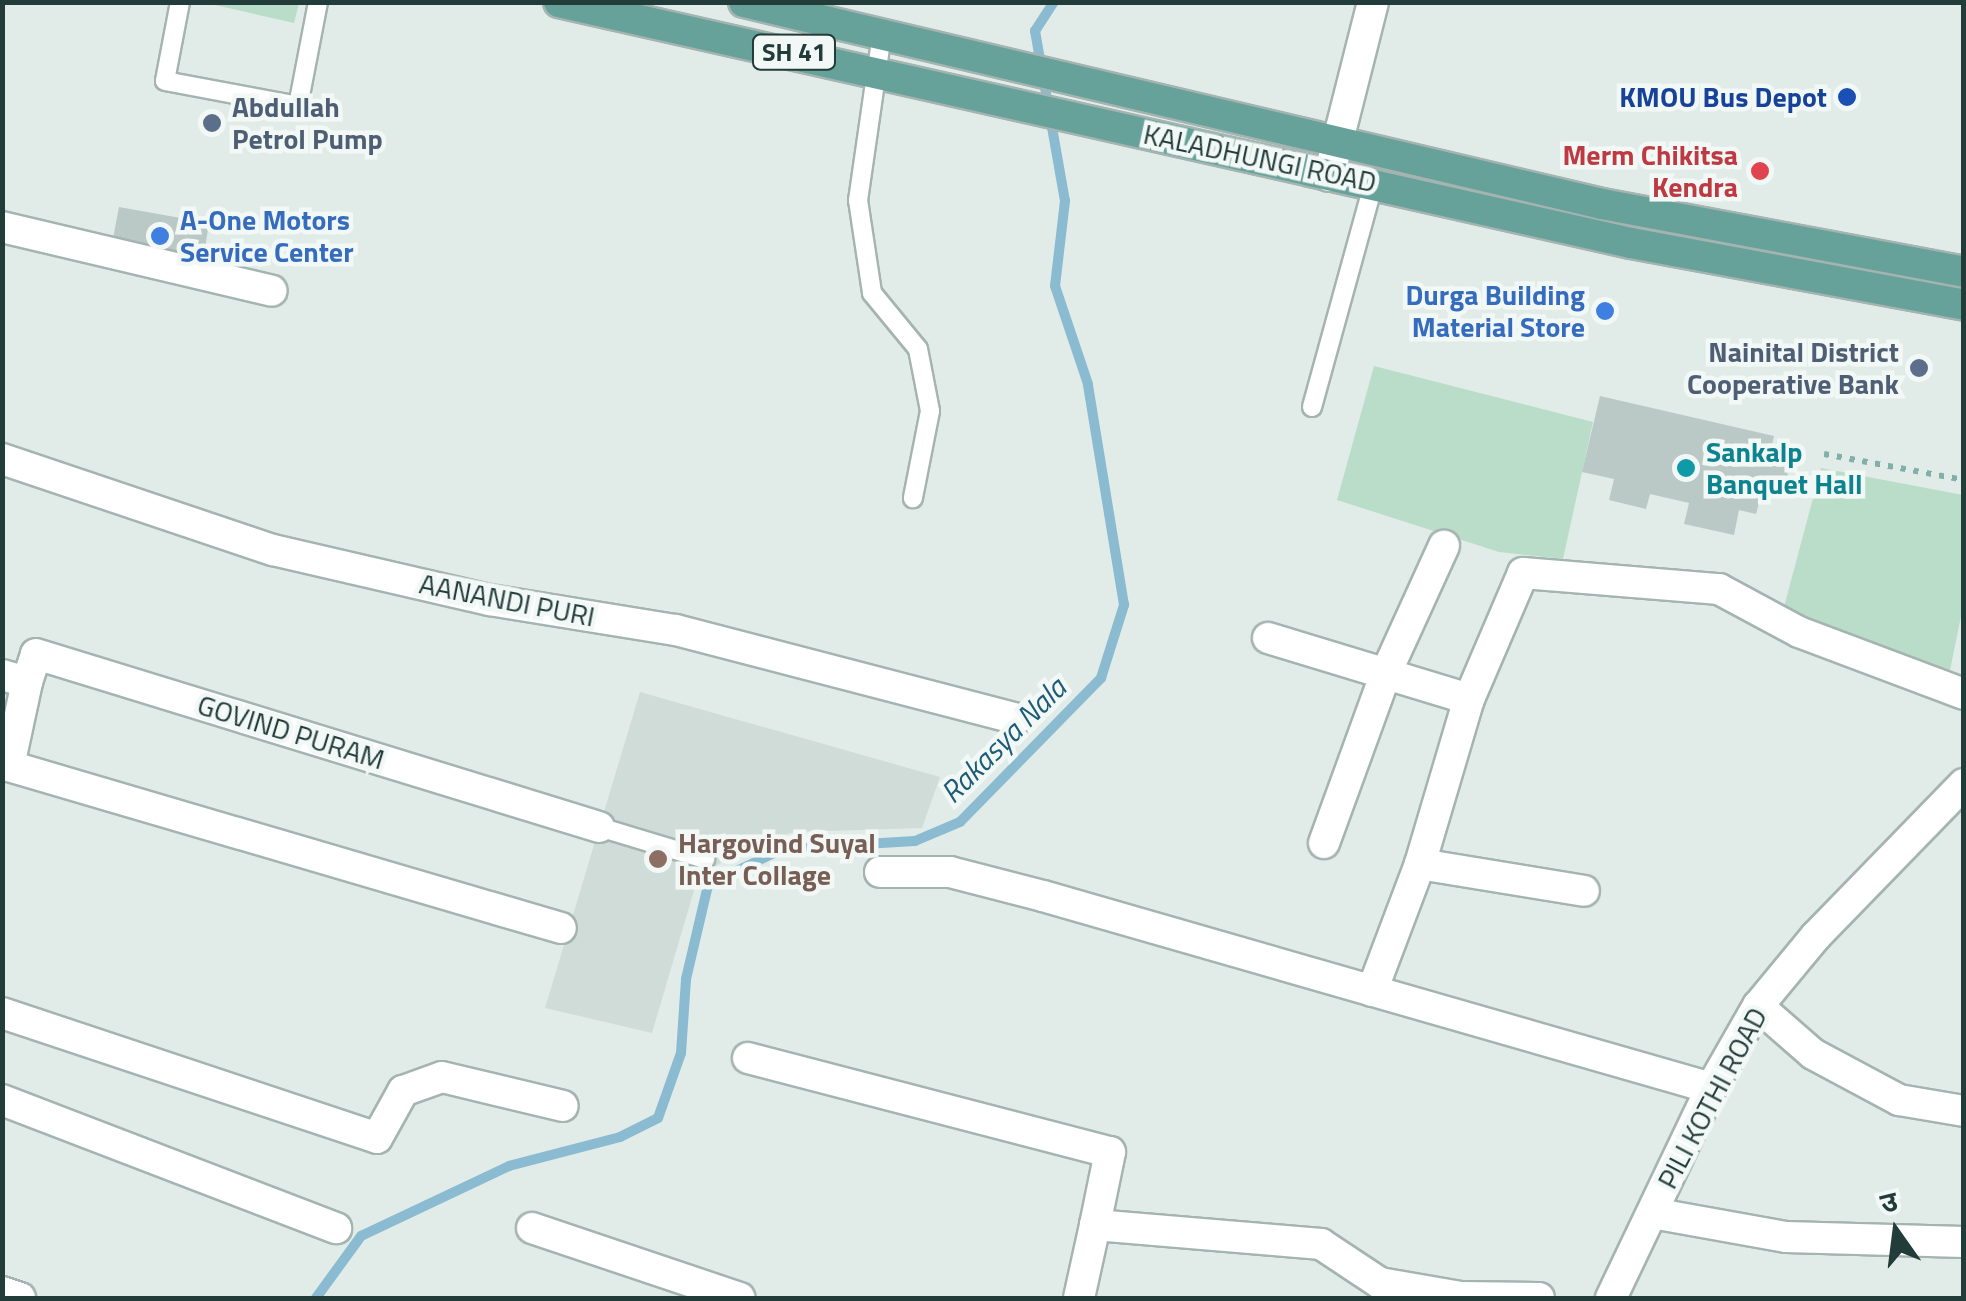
<!DOCTYPE html>
<meta charset="utf-8">
<style>
body{margin:0}
#map{position:relative;width:1966px;height:1301px;overflow:hidden;background:#e1ece9;font-family:"Titillium Web","Noto Sans Devanagari",sans-serif}
div>[style]{position:absolute}
[style*='--x']{left:calc(var(--x)*1px);top:calc(var(--y)*1px);width:calc(var(--w)*1px);rotate:calc(var(--a)*1deg)}
.built>*{inset:0;background:#d0dcd8}
.green>*{inset:0;background:#baddc9}
.stream>*{height:10px;margin:-5px;padding:0 5px;transform-origin:5px;border-radius:5px;background:#8abbd0}
.building>*{inset:0;background:#bac9c5}
.path>*{height:6px;margin-top:-3px;transform-origin:0;background:repeating-linear-gradient(90deg,#82afa8 0 5px,transparent 0 13px)}
.roads{filter:drop-shadow(2px 0 #a4b4b1) drop-shadow(-2px 0 #a4b4b1) drop-shadow(0 2px #a4b4b1) drop-shadow(0 -2px #a4b4b1)}
.lane>*{height:18px;margin:-9px;padding:0 9px;transform-origin:9px;border-radius:9px;background:#fff}
.street>*{height:30px;margin:-15px;padding:0 15px;transform-origin:15px;border-radius:15px;background:#fff}
.secondary>*{height:30px;margin:-15px;padding:0 15px;transform-origin:15px;border-radius:15px;background:#fff}
.primary>*{height:30px;margin:-15px;padding:0 15px;transform-origin:15px;border-radius:15px;background:#66a19a}
.dots>*{width:28px;height:28px;translate:-50% -50%;box-sizing:border-box;border:5px solid #f2f8f6;border-radius:50%}
span{translate:-50% -50%;white-space:nowrap;text-align:center;line-height:1.15;-webkit-text-stroke:9px #f2f8f6;paint-order:stroke}
.shield-label span{padding:2px 8px;background:#f2f8f6;border:2px solid;border-radius:8px;-webkit-text-stroke-width:0}
.shield-label{font-size:25px;color:#223c39;font-weight:700}
.transit-label{font-size:28px;color:#164399;font-weight:700}
.right{translate:-100% -50%;text-align:right}
.service-label{font-size:28px;color:#4e5e75;font-weight:700}
.left{translate:0 -50%;text-align:left}
.health-label{font-size:28px;color:#be3a42;font-weight:700}
.street-label{font-size:28px;color:#223c39}
.shop-label{font-size:28px;color:#366cbe;font-weight:700}
.culture-label{font-size:28px;color:#0d838f;font-weight:700}
.education-label{font-size:28px;color:#785e54;font-weight:700}
.water-label{font-size:30px;color:#1d5b77;font-style:italic}
.frame{position:absolute;inset:0;border:5px solid #223c39;pointer-events:none}
.north{position:absolute;left:1846px;top:1181px;width:100px;height:100px;-webkit-text-stroke:8px #f2f8f6;paint-order:stroke;rotate:346deg;font-size:28px;font-weight:700;line-height:40px;text-align:center;color:#223c39}
.north::after{content:'';display:block;margin:auto;width:35px;height:45px;background:#223c39;clip-path:polygon(50% 0,100% 100%,50% 72%,0 100%)}
</style>
<div id="map">
<div class="built">
<div style="clip-path:polygon(640px 692px,940px 777px,922px 828px,795px 832px,754px 842px,698px 877px,652px 1033px,545px 1008px)"></div>
</div>
<div class="green">
<div style="clip-path:polygon(206px 3px,299px 2px,299px 3px,294px 23px)"></div>
<div style="clip-path:polygon(1374px 366px,1593px 422px,1563px 559px,1499px 552px,1337px 500px)"></div>
<div style="clip-path:polygon(1821px 468px,1963px 495px,1963px 607px,1950px 670px,1857px 643px,1784px 607px)"></div>
</div>
<div class="stream">
<div style="--x:316;--y:1298;--w:77;--a:-54"></div>
<div style="--x:361;--y:1236;--w:164;--a:-25.3"></div>
<div style="--x:509;--y:1166;--w:115;--a:-14.6"></div>
<div style="--x:620;--y:1137;--w:42;--a:-26.6"></div>
<div style="--x:658;--y:1118;--w:69;--a:-70.5"></div>
<div style="--x:681;--y:1053;--w:74;--a:-86.1"></div>
<div style="--x:686;--y:979;--w:97;--a:-76.8"></div>
<div style="--x:708;--y:885;--w:82;--a:-25.9"></div>
<div style="--x:782;--y:849;--w:133;--a:-3.4"></div>
<div style="--x:915;--y:841;--w:49;--a:-22.9"></div>
<div style="--x:960;--y:822;--w:202;--a:-45.6"></div>
<div style="--x:1101;--y:678;--w:77;--a:-72.5"></div>
<div style="--x:1124;--y:605;--w:224;--a:-99.3"></div>
<div style="--x:1088;--y:384;--w:103;--a:-108.6"></div>
<div style="--x:1055;--y:286;--w:86;--a:-83.3"></div>
<div style="--x:1065;--y:201;--w:173;--a:-100"></div>
<div style="--x:1035;--y:31;--w:35;--a:-57"></div>
</div>
<div class="building">
<div style="clip-path:polygon(119px 207px,209px 223px,202px 267px,111px 249px)"></div>
<div style="clip-path:polygon(1600px 396px,1774px 436px,1769px 458px,1790px 464px,1782px 496px,1762px 492px,1756px 514px,1739px 510px,1734px 535px,1684px 524px,1689px 503px,1650px 494px,1646px 509px,1609px 500px,1614px 479px,1582px 472px)"></div>
</div>
<div class="path">
<div style="--x:1824;--y:454;--w:142;--a:10.5"></div>
</div>
<div class="roads">
<div class="lane">
<div style="--x:180;--y:2;--w:80;--a:100.8"></div>
<div style="--x:165;--y:81;--w:135;--a:10.6"></div>
<div style="--x:298;--y:106;--w:106;--a:-79.1"></div>
<div style="--x:882;--y:34;--w:168;--a:98.2"></div>
<div style="--x:858;--y:200;--w:94;--a:81.4"></div>
<div style="--x:872;--y:293;--w:72;--a:50.6"></div>
<div style="--x:918;--y:349;--w:63;--a:79"></div>
<div style="--x:930;--y:411;--w:89;--a:101.1"></div>
<div style="--x:1312;--y:407;--w:233;--a:-74.6"></div>
<div style="--x:599;--y:827;--w:111;--a:16.8"></div>
</div>
<div class="street">
<div style="--x:2;--y:227;--w:277;--a:13.3"></div>
<div style="--x:2;--y:459;--w:286;--a:18.6"></div>
<div style="--x:273;--y:550;--w:223;--a:13"></div>
<div style="--x:490;--y:600;--w:188;--a:9.2"></div>
<div style="--x:676;--y:630;--w:352;--a:14.6"></div>
<div style="--x:1268;--y:638;--w:210;--a:16.9"></div>
<div style="--x:2;--y:675;--w:26;--a:16"></div>
<div style="--x:27;--y:682;--w:29;--a:-72"></div>
<div style="--x:36;--y:654;--w:589;--a:17.08"></div>
<div style="--x:27;--y:682;--w:86;--a:102.1"></div>
<div style="--x:9;--y:766;--w:575;--a:16.36"></div>
<div style="--x:1324;--y:843;--w:181;--a:-70"></div>
<div style="--x:1386;--y:673;--w:140;--a:-65.5"></div>
<div style="--x:1420;--y:864;--w:166;--a:9.3"></div>
<div style="--x:880;--y:872;--w:70;--a:0"></div>
<div style="--x:950;--y:872;--w:96;--a:14.5"></div>
<div style="--x:1043;--y:896;--w:695;--a:16.04"></div>
<div style="--x:1372;--y:991;--w:136;--a:-69.3"></div>
<div style="--x:1420;--y:864;--w:172;--a:-73.5"></div>
<div style="--x:1469;--y:699;--w:137;--a:-66.8"></div>
<div style="--x:1523;--y:573;--w:197;--a:4.7"></div>
<div style="--x:1719;--y:589;--w:91;--a:28.3"></div>
<div style="--x:1799;--y:632;--w:176;--a:20.6"></div>
<div style="--x:1758;--y:1006;--w:73;--a:41.1"></div>
<div style="--x:1813;--y:1054;--w:98;--a:28.1"></div>
<div style="--x:1899;--y:1100;--w:66;--a:9.6"></div>
<div style="--x:2;--y:1013;--w:395;--a:18.4"></div>
<div style="--x:377;--y:1138;--w:54;--a:-61"></div>
<div style="--x:403;--y:1091;--w:41;--a:-19.7"></div>
<div style="--x:442;--y:1077;--w:124;--a:13.5"></div>
<div style="--x:748;--y:1058;--w:374;--a:14.6"></div>
<div style="--x:1110;--y:1152;--w:75;--a:101.6"></div>
<div style="--x:2;--y:1100;--w:358;--a:21"></div>
<div style="--x:1652;--y:1213;--w:136;--a:10.2"></div>
<div style="--x:1786;--y:1237;--w:178;--a:1.6"></div>
<div style="--x:532;--y:1228;--w:219;--a:18.6"></div>
<div style="--x:2;--y:1292;--w:19;--a:18"></div>
<div style="--x:1079;--y:1298;--w:75;--a:-77.6"></div>
<div style="--x:1095;--y:1225;--w:227;--a:4.8"></div>
<div style="--x:1321;--y:1244;--w:71;--a:33.5"></div>
<div style="--x:1380;--y:1283;--w:82;--a:9.8"></div>
<div style="--x:1461;--y:1297;--w:78;--a:0.7"></div>
</div>
<div class="secondary">
<div style="--x:1329;--y:176;--w:179;--a:-75.8"></div>
<div style="--x:1611;--y:1298;--w:233;--a:-64.5"></div>
<div style="--x:1711;--y:1088;--w:95;--a:-60.2"></div>
<div style="--x:1758;--y:1006;--w:91;--a:-50.4"></div>
<div style="--x:1816;--y:936;--w:212;--a:-45.8"></div>
</div>
<div class="primary">
<div style="--x:559;--y:2;--w:1099;--a:12.67"></div>
<div style="--x:1631;--y:243;--w:339;--a:10.5"></div>
<div style="--x:744;--y:2;--w:881;--a:13.25"></div>
<div style="--x:1602;--y:204;--w:368;--a:10.6"></div>
</div>
</div>
<div class="dots">
<div style="left:1847px;top:97px;background:#1a4fb4"></div>
<div style="left:212px;top:123px;background:#5c6f8a"></div>
<div style="left:1760px;top:171px;background:#e0444e"></div>
<div style="left:160px;top:236px;background:#3f7fe0"></div>
<div style="left:1605px;top:311px;background:#3f7fe0"></div>
<div style="left:1919px;top:368px;background:#5c6f8a"></div>
<div style="left:1686px;top:468px;background:#0f9aa8"></div>
<div style="left:658px;top:859px;background:#8d6e63"></div>
</div>
<div class="shield-label">
<span style="left:794px;top:52px">SH 41</span>
</div>
<div class="transit-label">
<span class="right" style="left:1827px;top:97px">KMOU Bus Depot</span>
</div>
<div class="service-label">
<span class="left" style="left:232px;top:123px">Abdullah<br>Petrol Pump</span>
<span class="right" style="left:1899px;top:368px">Nainital District<br>Cooperative Bank</span>
</div>
<div class="health-label">
<span class="right" style="left:1738px;top:171px">Merm Chikitsa<br>Kendra</span>
</div>
<div class="street-label">
<span style="left:1260px;top:158px;rotate:12deg">KALADHUNGI ROAD</span>
<span style="left:507px;top:600px;rotate:11deg">AANANDI PURI</span>
<span style="left:291px;top:732px;rotate:17deg">GOVIND PURAM</span>
<span style="left:1712px;top:1098px;rotate:-62deg">PILI KOTHI ROAD</span>
</div>
<div class="shop-label">
<span class="left" style="left:180px;top:236px">A-One Motors<br>Service Center</span>
<span class="right" style="left:1585px;top:311px">Durga Building<br>Material Store</span>
</div>
<div class="culture-label">
<span class="left" style="left:1706px;top:468px">Sankalp<br>Banquet Hall</span>
</div>
<div class="education-label">
<span class="left" style="left:678px;top:859px">Hargovind Suyal<br>Inter Collage</span>
</div>
<div class="water-label">
<span style="left:1003px;top:740px;rotate:-45deg">Rakasya Nala</span>
</div>
<div class="frame"></div>
<div class="north">उ</div>
</div>
